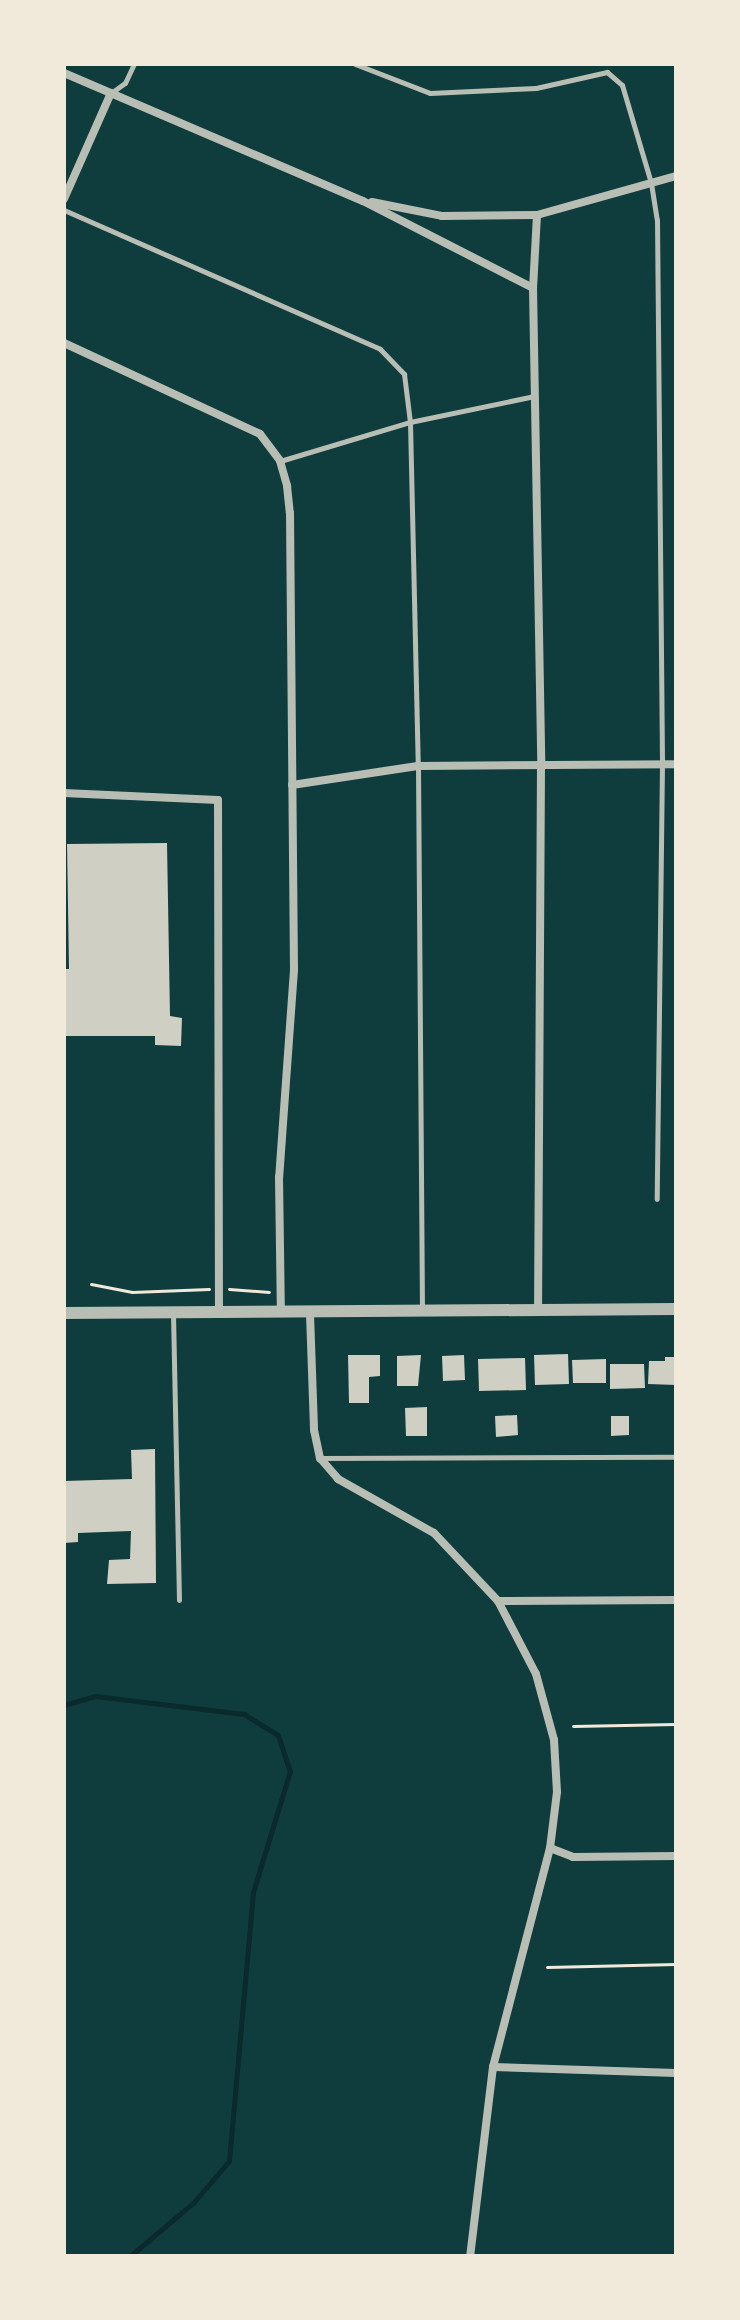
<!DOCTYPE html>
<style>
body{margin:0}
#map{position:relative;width:740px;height:2320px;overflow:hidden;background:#0f3d3e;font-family:"Public Sans",sans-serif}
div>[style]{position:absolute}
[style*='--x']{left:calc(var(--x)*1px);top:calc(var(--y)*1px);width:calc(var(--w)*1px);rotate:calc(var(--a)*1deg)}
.stream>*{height:5px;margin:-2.5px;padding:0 2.5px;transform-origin:2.5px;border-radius:2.5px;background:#0a2a2b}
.building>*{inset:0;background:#cfcfc3}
.path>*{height:3px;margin:-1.5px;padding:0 1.5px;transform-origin:1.5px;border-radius:1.5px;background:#f1e9da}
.service>*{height:5px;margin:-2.5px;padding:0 2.5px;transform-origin:2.5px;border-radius:2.5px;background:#b8beb3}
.minor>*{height:8px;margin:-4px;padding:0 4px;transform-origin:4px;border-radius:4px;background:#b8beb3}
.tertiary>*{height:12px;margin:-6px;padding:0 6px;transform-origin:6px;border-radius:6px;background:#b8beb3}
span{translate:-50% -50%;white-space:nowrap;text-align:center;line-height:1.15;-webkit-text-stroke:6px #f1e9da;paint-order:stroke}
.frame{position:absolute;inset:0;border:66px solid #f1e9da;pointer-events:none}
</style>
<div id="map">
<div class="stream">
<div style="--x:64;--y:1705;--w:32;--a:-16"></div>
<div style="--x:95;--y:1696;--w:150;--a:6.9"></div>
<div style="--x:244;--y:1714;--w:40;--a:32"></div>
<div style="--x:278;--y:1735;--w:38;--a:72"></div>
<div style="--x:290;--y:1771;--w:127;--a:107"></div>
<div style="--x:253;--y:1892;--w:270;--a:95.1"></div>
<div style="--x:229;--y:2161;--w:54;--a:130.5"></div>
<div style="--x:194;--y:2202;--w:84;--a:139.8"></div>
</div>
<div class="building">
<div style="clip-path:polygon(167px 843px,170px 1016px,182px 1018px,181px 1046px,155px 1045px,155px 1036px,64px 1036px,64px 969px,69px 969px,67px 844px)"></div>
<div style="clip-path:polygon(568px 1354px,569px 1384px,535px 1385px,534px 1355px)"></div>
<div style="clip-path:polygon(348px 1355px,380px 1355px,380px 1376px,369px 1377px,369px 1403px,349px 1403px)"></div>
<div style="clip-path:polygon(421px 1355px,418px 1386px,397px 1386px,397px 1356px)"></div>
<div style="clip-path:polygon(464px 1355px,465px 1380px,443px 1381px,442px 1356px)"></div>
<div style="clip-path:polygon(665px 1357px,676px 1357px,676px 1385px,648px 1384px,649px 1361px,665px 1361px)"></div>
<div style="clip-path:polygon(525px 1358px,526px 1390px,479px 1391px,478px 1359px)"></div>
<div style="clip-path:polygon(606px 1359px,606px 1383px,573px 1383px,572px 1360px)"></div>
<div style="clip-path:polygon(610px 1364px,644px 1364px,645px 1388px,610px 1389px)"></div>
<div style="clip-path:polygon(427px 1407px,427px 1436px,406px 1436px,405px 1408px)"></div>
<div style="clip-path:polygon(517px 1415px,518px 1435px,496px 1437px,495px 1416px)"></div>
<div style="clip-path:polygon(611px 1416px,629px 1416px,629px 1435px,611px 1436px)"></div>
<div style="clip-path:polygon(155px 1449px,156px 1583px,107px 1584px,109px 1560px,130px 1559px,131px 1531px,78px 1533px,78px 1542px,64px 1543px,64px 1481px,132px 1479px,131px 1450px)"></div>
</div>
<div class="path">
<div style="--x:91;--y:1284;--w:42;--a:11"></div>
<div style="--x:132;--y:1292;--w:77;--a:-2.2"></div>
<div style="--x:229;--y:1289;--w:40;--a:4.3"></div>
<div style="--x:573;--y:1726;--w:103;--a:-1.1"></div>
<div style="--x:547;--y:1967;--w:129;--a:-1.3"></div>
</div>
<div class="service">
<div style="--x:355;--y:64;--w:80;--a:21.1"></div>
<div style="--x:430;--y:93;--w:106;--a:-2.7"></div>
<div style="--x:536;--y:88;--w:73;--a:-12.7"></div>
<div style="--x:607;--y:72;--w:20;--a:41"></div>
<div style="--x:622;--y:85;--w:102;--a:73.5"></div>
<div style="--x:651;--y:183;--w:37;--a:81"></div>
<div style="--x:657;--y:220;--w:544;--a:89.47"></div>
<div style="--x:662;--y:764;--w:435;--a:90.7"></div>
<div style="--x:111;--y:93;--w:17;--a:-36"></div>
<div style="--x:125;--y:83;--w:21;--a:-65"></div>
<div style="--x:64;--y:210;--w:345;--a:23.7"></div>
<div style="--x:380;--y:349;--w:35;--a:46"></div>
<div style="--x:404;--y:374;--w:48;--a:82.9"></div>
<div style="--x:410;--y:422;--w:344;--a:88.7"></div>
<div style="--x:418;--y:766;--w:542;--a:89.58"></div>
<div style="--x:280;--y:461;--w:136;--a:-16.7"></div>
<div style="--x:410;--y:422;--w:127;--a:-11.8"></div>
<div style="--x:173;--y:1314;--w:286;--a:88.8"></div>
<div style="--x:321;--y:1458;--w:355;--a:-0.2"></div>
</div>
<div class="minor">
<div style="--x:64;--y:73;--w:325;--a:23.2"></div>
<div style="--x:363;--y:201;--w:191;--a:27.1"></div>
<div style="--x:64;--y:199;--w:116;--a:-66.1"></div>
<div style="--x:372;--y:202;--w:71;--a:11.3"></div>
<div style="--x:442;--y:216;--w:95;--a:-0.6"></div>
<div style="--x:537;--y:215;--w:144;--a:-15.7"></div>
<div style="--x:537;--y:215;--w:73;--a:93.1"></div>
<div style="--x:533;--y:288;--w:477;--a:89"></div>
<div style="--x:541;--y:765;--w:546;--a:90.31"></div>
<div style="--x:64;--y:343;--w:216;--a:24.9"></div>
<div style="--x:260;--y:434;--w:34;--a:53"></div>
<div style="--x:280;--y:461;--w:26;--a:74"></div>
<div style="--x:287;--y:486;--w:27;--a:84"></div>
<div style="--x:290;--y:513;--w:457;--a:89.5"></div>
<div style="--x:294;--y:970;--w:208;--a:94.1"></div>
<div style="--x:279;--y:1177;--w:136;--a:89.2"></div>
<div style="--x:292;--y:785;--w:127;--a:-8.6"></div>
<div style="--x:418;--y:766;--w:258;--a:-0.4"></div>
<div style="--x:64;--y:793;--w:154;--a:2.6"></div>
<div style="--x:218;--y:800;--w:513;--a:89.89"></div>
<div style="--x:310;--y:1314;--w:116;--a:88"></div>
<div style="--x:314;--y:1430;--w:29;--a:78"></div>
<div style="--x:320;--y:1458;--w:28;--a:49"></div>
<div style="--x:338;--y:1479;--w:110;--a:29.4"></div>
<div style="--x:434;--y:1533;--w:93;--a:46.7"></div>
<div style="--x:498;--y:1601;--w:82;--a:62.5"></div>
<div style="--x:536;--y:1674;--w:68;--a:74.7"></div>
<div style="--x:554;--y:1740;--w:52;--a:86.7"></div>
<div style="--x:557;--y:1792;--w:56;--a:97.1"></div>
<div style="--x:550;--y:1848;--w:226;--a:104.6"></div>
<div style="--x:493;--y:2067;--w:190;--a:96.9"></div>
<div style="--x:498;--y:1601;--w:178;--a:-0.3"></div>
<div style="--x:550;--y:1848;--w:25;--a:21"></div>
<div style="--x:573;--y:1857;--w:103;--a:-0.6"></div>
<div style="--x:493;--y:2067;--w:183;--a:1.9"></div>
</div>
<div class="tertiary">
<div style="--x:64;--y:1313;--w:612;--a:-0.37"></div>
</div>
<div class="frame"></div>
</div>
